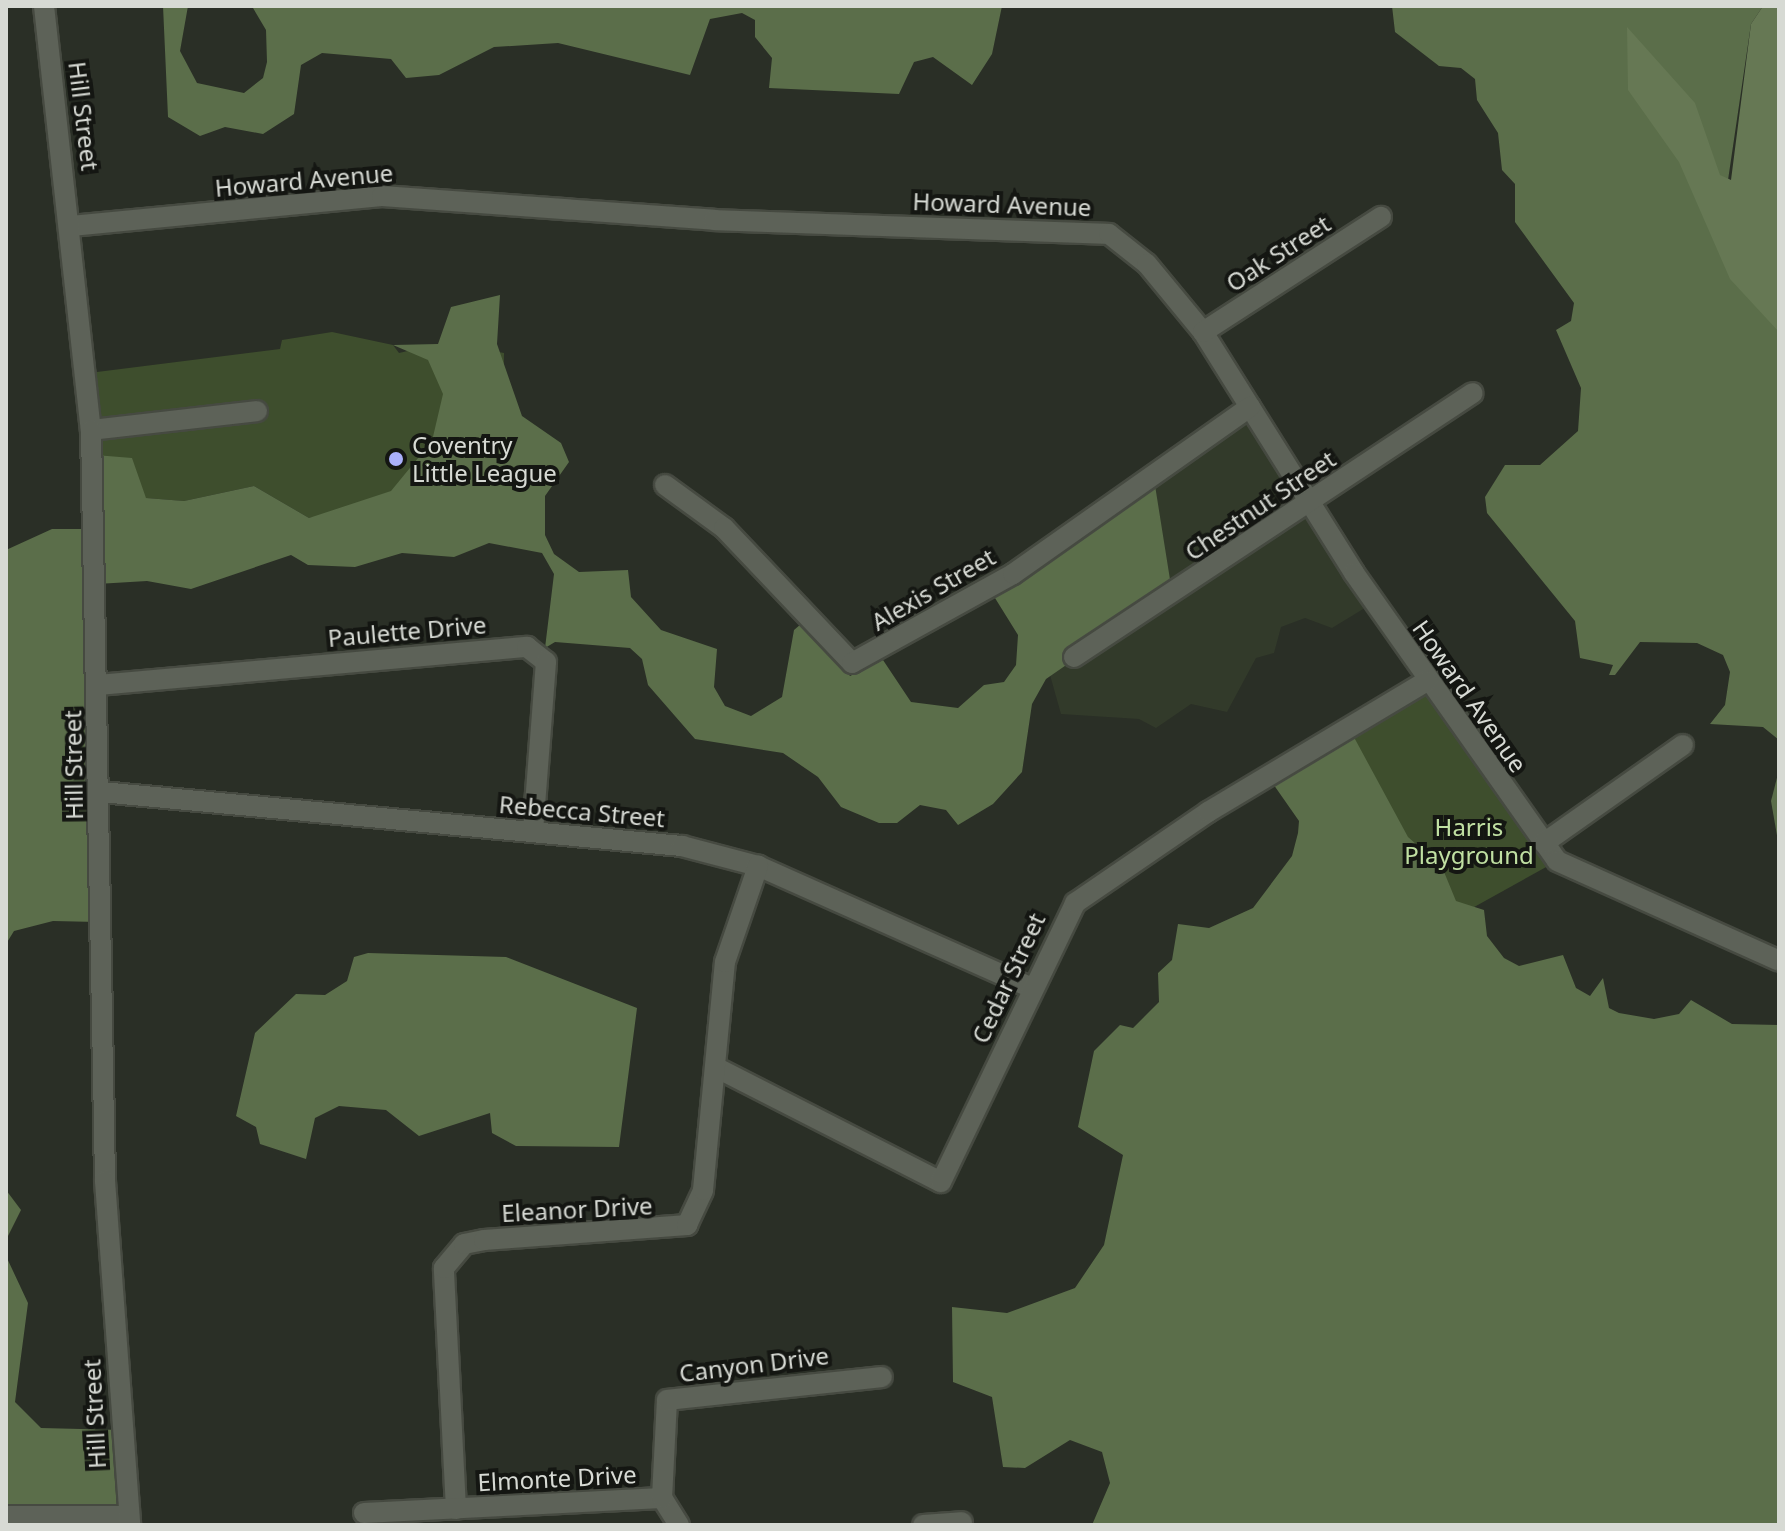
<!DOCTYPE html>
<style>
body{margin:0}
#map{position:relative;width:1785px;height:1531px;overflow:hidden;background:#2a2f26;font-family:"Noto Sans",sans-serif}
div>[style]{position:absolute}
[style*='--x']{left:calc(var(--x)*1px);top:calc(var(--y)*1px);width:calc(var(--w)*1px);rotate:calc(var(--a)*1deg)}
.built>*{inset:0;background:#323a2a}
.green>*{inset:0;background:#3e4e2d}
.forest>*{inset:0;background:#5b6e4a}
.water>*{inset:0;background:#667854}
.roads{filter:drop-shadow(2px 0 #464a41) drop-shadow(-2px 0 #464a41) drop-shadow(0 2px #464a41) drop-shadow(0 -2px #464a41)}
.minor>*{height:20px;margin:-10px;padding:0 10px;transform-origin:10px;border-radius:10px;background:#5d6258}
.tertiary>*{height:20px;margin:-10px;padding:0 10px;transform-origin:10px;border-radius:10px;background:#5d6258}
.dots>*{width:22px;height:22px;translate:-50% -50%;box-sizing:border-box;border:4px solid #141612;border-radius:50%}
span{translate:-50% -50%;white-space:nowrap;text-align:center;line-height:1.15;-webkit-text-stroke:8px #141612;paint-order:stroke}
.street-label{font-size:24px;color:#d7dad4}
.poi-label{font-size:24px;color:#d7dad4}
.left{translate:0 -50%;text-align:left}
.park-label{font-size:24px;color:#c0e0a2}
.frame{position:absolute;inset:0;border:8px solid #d7dad4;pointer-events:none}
</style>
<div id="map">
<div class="built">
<div style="clip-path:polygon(1251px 407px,1373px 603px,1332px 628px,1305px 618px,1281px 627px,1274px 653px,1256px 658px,1227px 712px,1191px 704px,1156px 728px,1139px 719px,1061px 714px,1050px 675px,1166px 582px,1154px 479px)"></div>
</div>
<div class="green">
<div style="clip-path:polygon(332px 332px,393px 345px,399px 353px,446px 342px,504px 353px,502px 490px,309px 518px,254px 486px,184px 501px,146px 498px,94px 455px,89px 373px,280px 349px,282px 340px)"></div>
<div style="clip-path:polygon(1427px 681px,1557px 861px,1449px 921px,1332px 736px)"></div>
</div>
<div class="forest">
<div style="clip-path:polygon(163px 6px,188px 6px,180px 51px,197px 83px,244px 93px,263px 78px,267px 62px,266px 30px,253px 8px,243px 6px,1002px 6px,992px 54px,972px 85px,933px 57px,914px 62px,899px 94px,769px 88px,772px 58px,755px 37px,755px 20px,742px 13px,710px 19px,690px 75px,558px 43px,494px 47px,439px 75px,406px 78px,391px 59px,322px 53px,301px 65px,294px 114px,263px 134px,225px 127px,200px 136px,168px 117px)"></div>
<div style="clip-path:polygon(1392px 6px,1763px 6px,1751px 24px,1723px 214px,1779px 304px,1779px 740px,1763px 727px,1710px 724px,1725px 705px,1730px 672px,1723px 655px,1697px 643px,1640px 642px,1615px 675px,1609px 675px,1613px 665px,1580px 658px,1575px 621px,1487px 513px,1485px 497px,1505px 465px,1540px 465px,1578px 431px,1581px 388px,1556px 330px,1571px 321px,1574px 303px,1515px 222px,1515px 184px,1502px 170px,1498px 133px,1477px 100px,1475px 79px,1461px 68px,1439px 66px,1395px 32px)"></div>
<div style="clip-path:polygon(500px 295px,497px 344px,522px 416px,561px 443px,569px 462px,545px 496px,545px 535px,554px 554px,579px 572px,628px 570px,631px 597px,661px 630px,717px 649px,714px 687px,725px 706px,751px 716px,782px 697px,794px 630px,808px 618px,850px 676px,883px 660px,911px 702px,958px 708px,984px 685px,1004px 682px,1016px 665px,1018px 635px,990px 590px,1154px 479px,1172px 592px,1046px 679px,1032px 704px,1022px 772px,993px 804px,958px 825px,946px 810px,920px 805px,897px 823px,879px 823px,841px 807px,818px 777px,783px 753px,695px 739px,648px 685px,642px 659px,630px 648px,555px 642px,545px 648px,554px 574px,542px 553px,489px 543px,454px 557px,402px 553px,355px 567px,308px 565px,291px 555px,191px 589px,147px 581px,97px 584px,98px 922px,53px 921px,14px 931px,6px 944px,6px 550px,52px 529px,93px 529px,95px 455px,132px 458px,146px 498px,184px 501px,254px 486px,309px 518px,391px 491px,432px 441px,443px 394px,428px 360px,393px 345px,438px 344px,451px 307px)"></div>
<div style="clip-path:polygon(1349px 728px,1408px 837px,1442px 867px,1456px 901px,1484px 910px,1487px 936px,1504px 958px,1519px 966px,1563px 955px,1576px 988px,1590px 996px,1603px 978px,1609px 1008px,1619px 1013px,1654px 1019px,1679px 1014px,1691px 1000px,1732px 1024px,1779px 1025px,1779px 1525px,1092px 1525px,1110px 1483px,1102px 1452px,1070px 1440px,1025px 1468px,1003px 1467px,992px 1397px,953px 1382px,952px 1307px,1007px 1313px,1075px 1288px,1104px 1245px,1123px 1155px,1078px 1127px,1094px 1051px,1120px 1025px,1133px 1028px,1159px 1002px,1158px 973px,1172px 960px,1178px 924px,1209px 928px,1253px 908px,1292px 856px,1298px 833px,1299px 821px,1269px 778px)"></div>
<div style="clip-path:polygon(1779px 770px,1779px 847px,1771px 801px)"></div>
<div style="clip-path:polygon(368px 953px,506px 957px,637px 1008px,619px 1147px,516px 1146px,492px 1133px,490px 1113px,419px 1136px,386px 1110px,339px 1106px,315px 1118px,306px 1159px,260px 1144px,256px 1127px,236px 1116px,255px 1033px,296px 994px,325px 995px,347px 981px,354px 957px)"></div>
<div style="clip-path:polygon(6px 1190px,21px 1210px,6px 1240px)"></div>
<div style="clip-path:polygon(6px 1256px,28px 1303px,15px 1402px,41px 1428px,121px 1430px,126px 1514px,6px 1525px)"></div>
</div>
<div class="water">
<div style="clip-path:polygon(1763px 6px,1779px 6px,1779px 332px,1730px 279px,1679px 162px,1628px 90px,1627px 27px,1695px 103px,1720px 175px,1731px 180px,1751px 24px)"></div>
</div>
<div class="roads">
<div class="minor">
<div style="--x:71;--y:226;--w:312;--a:-5.5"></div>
<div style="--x:382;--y:196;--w:333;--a:4.1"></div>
<div style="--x:714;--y:220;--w:395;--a:2"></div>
<div style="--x:1109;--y:234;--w:48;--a:38.3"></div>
<div style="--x:1147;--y:264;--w:88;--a:50.5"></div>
<div style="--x:1203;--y:332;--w:284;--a:57.9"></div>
<div style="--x:1354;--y:573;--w:352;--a:54.8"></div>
<div style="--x:1557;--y:861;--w:243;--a:24.2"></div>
<div style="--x:1203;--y:332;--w:212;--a:-32.9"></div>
<div style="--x:91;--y:430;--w:167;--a:-6.5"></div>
<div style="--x:665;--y:485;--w:73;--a:36.1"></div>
<div style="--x:724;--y:528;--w:186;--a:46.5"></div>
<div style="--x:852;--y:663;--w:184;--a:-28.9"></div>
<div style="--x:1013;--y:574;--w:290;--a:-35.2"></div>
<div style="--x:1074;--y:657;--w:478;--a:-33.5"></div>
<div style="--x:98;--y:685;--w:431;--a:-5.1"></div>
<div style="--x:527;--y:647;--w:24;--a:38"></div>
<div style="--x:546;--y:662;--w:170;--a:94.4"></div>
<div style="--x:101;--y:792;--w:584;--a:5.31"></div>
<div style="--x:682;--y:846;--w:79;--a:14.7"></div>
<div style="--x:758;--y:866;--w:300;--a:24"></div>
<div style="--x:1544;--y:843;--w:170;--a:-35.2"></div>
<div style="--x:717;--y:1068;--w:251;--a:27"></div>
<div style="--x:941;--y:1182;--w:310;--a:-64.3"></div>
<div style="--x:1075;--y:903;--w:161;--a:-34.4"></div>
<div style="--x:1208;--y:812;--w:255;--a:-30.9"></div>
<div style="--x:456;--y:1509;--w:241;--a:-92.9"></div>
<div style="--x:444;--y:1268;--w:31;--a:-50"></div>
<div style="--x:464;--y:1244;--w:20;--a:-11"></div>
<div style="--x:484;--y:1240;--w:204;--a:-4.2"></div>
<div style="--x:687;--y:1225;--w:38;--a:-65"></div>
<div style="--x:703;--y:1190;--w:229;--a:-84.5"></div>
<div style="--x:725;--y:962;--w:102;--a:-71"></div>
<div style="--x:364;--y:1513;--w:298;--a:-2.9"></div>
<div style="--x:6;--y:1516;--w:121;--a:0"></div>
<div style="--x:679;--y:1525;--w:32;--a:-122"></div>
<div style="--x:662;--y:1498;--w:98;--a:-87.1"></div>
<div style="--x:667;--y:1400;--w:216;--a:-6.1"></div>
<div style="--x:923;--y:1525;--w:39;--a:-4"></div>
</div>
<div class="tertiary">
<div style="--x:44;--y:6;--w:427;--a:83.7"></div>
<div style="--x:91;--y:430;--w:751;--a:88.93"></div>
<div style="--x:105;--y:1181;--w:345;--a:85.8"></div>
</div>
</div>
<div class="dots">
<div style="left:396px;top:459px;background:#aab0fb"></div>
</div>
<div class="street-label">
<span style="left:84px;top:116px;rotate:83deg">Hill Street</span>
<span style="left:304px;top:180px;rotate:-5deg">Howard Avenue</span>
<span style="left:1002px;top:204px;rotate:2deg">Howard Avenue</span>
<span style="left:1278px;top:253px;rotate:-33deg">Oak Street</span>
<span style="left:1260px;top:505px;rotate:-34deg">Chestnut Street</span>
<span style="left:933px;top:589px;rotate:-30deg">Alexis Street</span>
<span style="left:407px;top:631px;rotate:-5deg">Paulette Drive</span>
<span style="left:1470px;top:696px;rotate:55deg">Howard Avenue</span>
<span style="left:73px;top:765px;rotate:-91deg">Hill Street</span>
<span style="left:582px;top:811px;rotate:5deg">Rebecca Street</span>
<span style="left:1008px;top:978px;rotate:-65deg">Cedar Street</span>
<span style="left:577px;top:1209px;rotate:-3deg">Eleanor Drive</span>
<span style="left:754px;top:1364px;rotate:-7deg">Canyon Drive</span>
<span style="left:94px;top:1414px;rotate:-93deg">Hill Street</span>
<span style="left:557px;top:1478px;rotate:-3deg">Elmonte Drive</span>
</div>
<div class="poi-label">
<span class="left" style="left:412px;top:459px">Coventry<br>Little League</span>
</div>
<div class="park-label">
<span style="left:1469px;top:841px">Harris<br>Playground</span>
</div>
<div class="frame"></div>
</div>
